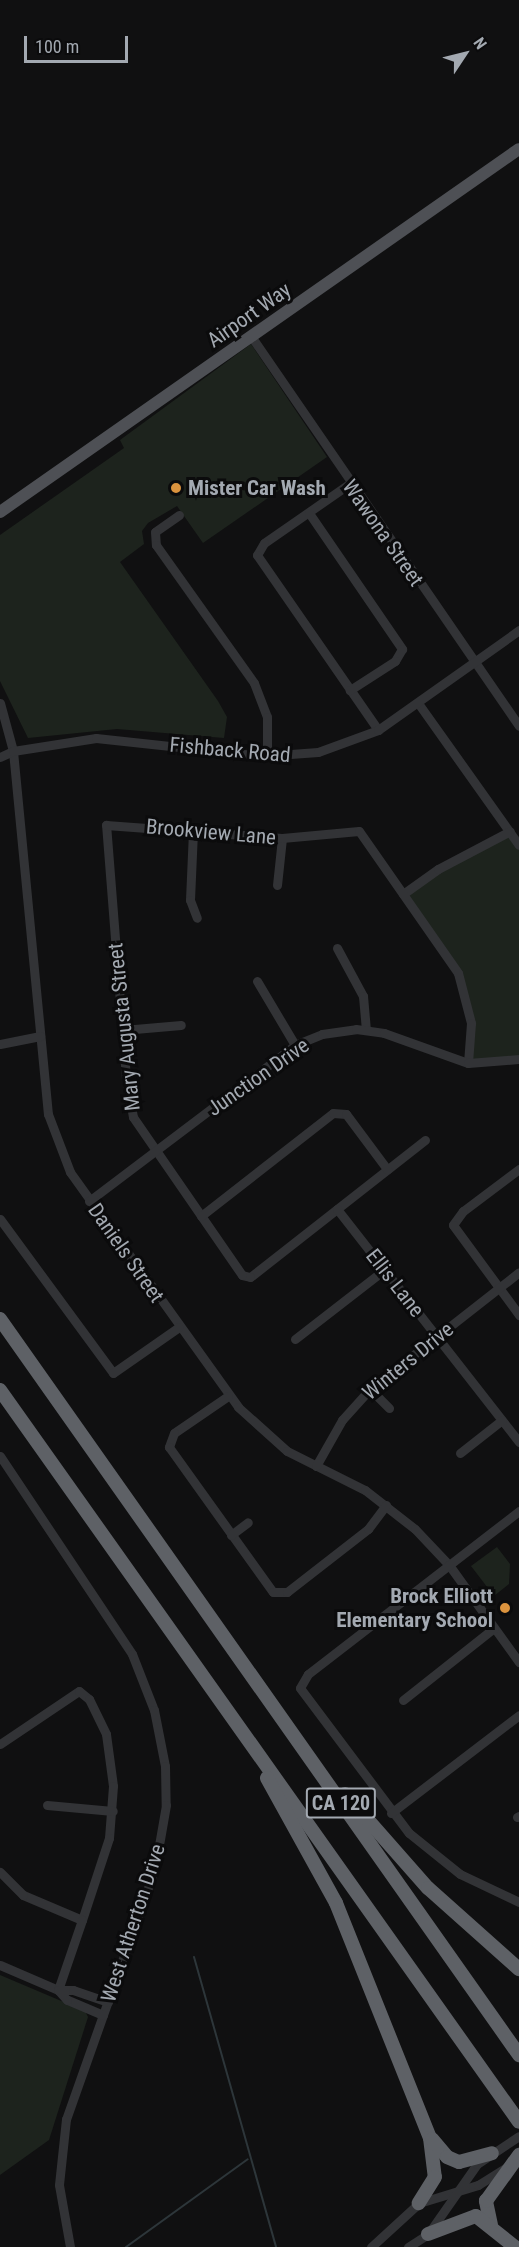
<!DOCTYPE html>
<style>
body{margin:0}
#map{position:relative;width:519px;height:2247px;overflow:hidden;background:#101011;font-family:"Roboto Condensed",sans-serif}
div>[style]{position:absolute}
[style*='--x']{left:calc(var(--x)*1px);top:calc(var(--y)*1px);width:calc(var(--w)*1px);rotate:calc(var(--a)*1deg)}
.green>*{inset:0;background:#1d231d}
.stream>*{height:2px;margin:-1px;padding:0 1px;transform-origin:1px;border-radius:1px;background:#2d363a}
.minor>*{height:9px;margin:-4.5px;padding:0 4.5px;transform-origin:4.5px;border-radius:4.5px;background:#323336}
.major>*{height:12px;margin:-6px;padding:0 6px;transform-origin:6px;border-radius:6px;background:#4e5055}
.highway>*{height:14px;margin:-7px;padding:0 7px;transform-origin:7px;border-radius:7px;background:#5e6166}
.dots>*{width:16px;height:16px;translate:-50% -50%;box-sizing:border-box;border:3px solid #0b0b0c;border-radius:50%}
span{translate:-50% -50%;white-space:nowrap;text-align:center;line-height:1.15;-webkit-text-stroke:6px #0b0b0c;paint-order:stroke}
.shield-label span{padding:2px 4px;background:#0b0b0c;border:2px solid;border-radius:4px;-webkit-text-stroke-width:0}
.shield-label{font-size:20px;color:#a3a9b1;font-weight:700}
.street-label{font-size:21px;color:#a3a9b1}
.poi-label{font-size:21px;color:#a3a9b1;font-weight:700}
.left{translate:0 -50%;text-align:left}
.right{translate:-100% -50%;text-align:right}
.north{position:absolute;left:435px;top:24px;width:60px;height:60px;-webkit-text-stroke:4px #0b0b0c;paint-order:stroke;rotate:55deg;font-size:16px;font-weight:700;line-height:24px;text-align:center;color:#a3a9b1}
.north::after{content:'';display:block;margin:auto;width:21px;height:27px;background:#a3a9b1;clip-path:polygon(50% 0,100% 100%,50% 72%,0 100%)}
.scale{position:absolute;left:24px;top:36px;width:104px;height:27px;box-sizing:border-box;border:3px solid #a3a9b1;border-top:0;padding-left:8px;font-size:18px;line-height:21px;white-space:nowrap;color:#a3a9b1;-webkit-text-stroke:4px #0b0b0c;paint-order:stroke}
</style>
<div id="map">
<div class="green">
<div style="clip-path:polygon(251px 344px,327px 457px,203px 543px,177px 506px,148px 523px,142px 531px,144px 544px,120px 562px,218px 701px,227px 717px,224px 738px,117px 729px,28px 738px,0 681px,0 535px,124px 448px,120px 440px)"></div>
<div style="clip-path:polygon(510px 831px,519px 845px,519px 1059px,468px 1063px,471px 1023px,465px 989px,403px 894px)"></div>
<div style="clip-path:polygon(497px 1547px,510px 1564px,509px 1584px,494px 1596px,471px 1566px)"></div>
<div style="clip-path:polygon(0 1975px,85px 2011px,88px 2017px,49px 2140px,0 2175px)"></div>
</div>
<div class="stream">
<div style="--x:194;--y:1957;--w:301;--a:74.2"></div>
<div style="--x:126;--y:2247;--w:150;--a:-35.8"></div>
</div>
<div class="minor">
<div style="--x:251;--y:336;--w:473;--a:55.5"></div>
<div style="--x:349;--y:484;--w:103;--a:145.2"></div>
<div style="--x:264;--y:543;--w:14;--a:120"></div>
<div style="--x:257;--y:555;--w:213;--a:55.3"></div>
<div style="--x:309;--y:513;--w:165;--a:55.6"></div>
<div style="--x:402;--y:649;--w:14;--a:120"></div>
<div style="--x:395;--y:661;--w:54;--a:147.2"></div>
<div style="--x:179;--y:515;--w:29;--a:145"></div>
<div style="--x:155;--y:532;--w:13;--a:86"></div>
<div style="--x:156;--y:545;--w:169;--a:54.6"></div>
<div style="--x:254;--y:683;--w:36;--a:69"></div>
<div style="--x:267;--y:717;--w:39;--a:90"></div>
<div style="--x:0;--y:703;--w:50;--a:74.8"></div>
<div style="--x:13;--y:751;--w:365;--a:84.5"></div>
<div style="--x:48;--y:1114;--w:62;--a:69.2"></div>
<div style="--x:70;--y:1172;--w:289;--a:54.4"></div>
<div style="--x:238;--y:1407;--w:66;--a:41.9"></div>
<div style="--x:287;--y:1451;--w:87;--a:26.6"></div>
<div style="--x:365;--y:1490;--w:63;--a:38"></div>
<div style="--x:415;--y:1529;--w:50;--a:46.6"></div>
<div style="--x:449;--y:1565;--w:120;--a:54.2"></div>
<div style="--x:418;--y:703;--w:174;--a:54.6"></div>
<div style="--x:0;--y:757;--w:14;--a:-25"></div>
<div style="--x:13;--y:751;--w:84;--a:-8.9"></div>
<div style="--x:96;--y:738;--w:168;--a:6.2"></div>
<div style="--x:263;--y:756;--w:55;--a:-4.2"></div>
<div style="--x:318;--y:752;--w:64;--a:-20.1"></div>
<div style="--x:378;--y:730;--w:173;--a:-35.3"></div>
<div style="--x:193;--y:831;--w:69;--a:92.5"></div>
<div style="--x:190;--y:900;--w:19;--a:69"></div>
<div style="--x:277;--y:885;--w:47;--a:-83.9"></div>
<div style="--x:403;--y:894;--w:43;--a:-35.5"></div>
<div style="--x:438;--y:869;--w:81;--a:-27.8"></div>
<div style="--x:337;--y:948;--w:55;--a:61.6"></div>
<div style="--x:363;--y:996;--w:34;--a:85"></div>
<div style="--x:257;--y:981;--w:74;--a:59.3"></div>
<div style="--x:123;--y:1030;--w:58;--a:-4.9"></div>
<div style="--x:0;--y:1044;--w:41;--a:-11.3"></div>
<div style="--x:425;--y:1140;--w:222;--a:141.9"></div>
<div style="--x:250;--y:1277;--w:8;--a:-166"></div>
<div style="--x:242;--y:1275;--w:192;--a:-124.6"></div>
<div style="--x:133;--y:1117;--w:40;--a:-100"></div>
<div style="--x:126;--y:1078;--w:254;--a:-94.5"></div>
<div style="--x:106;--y:825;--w:176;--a:4.2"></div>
<div style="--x:282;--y:838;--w:77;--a:-5.2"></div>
<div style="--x:359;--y:831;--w:173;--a:55.1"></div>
<div style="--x:458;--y:973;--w:52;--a:75.4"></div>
<div style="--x:471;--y:1023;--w:40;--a:94.3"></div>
<div style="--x:519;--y:1169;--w:70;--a:143.1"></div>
<div style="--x:463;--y:1211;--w:17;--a:126"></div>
<div style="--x:453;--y:1225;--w:112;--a:53.7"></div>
<div style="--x:89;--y:1201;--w:258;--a:-37.1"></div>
<div style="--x:295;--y:1045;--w:29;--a:-22"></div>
<div style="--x:322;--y:1034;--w:34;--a:-8"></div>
<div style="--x:356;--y:1029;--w:28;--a:8"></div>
<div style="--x:384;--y:1033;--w:89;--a:19.7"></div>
<div style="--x:468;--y:1063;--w:51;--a:-4.5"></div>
<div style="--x:337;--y:1209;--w:296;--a:52"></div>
<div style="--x:201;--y:1216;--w:167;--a:-38"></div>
<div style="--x:333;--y:1113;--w:13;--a:4"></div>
<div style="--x:346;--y:1114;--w:69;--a:53.3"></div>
<div style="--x:0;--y:1219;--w:191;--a:53.7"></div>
<div style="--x:113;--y:1373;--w:80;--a:-34.9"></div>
<div style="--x:295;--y:1339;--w:113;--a:-37.8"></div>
<div style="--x:370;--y:1389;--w:27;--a:45"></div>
<div style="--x:228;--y:1396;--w:65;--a:145.6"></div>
<div style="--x:174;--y:1433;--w:15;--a:110"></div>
<div style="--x:169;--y:1447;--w:178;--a:54.4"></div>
<div style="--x:273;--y:1592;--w:14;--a:0"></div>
<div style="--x:287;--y:1592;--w:103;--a:-37.9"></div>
<div style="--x:368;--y:1529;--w:30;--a:-53"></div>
<div style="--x:460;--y:1453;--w:53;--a:-38.2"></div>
<div style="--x:0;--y:1456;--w:238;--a:56.3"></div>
<div style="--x:132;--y:1654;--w:60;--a:68.6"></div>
<div style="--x:154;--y:1710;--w:57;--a:78.9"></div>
<div style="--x:165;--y:1766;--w:39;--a:89"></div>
<div style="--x:166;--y:1805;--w:64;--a:99.9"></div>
<div style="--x:155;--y:1868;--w:266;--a:109.5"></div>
<div style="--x:66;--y:2119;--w:66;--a:96.1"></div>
<div style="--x:59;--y:2185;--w:63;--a:79.9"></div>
<div style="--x:316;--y:1466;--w:53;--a:-60.5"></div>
<div style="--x:342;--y:1420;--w:42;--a:-47.9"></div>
<div style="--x:370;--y:1389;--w:189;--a:-38.1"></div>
<div style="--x:519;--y:1511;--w:267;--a:142.3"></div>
<div style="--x:308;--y:1674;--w:16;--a:120"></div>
<div style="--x:300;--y:1688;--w:181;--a:53.1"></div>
<div style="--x:409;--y:1833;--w:65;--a:38.8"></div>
<div style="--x:460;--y:1874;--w:65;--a:25.4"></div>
<div style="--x:231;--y:1535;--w:21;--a:-37"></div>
<div style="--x:403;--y:1700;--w:116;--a:-38.4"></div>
<div style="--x:0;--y:1744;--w:95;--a:-33.9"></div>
<div style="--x:79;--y:1691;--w:13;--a:39"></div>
<div style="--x:89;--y:1699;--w:39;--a:64"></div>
<div style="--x:106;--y:1734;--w:52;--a:82.3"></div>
<div style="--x:113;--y:1786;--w:52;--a:94.4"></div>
<div style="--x:109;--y:1838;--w:86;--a:108.2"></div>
<div style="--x:82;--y:1920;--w:64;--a:-157"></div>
<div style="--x:23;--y:1895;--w:33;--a:-135"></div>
<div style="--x:47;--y:1805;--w:66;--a:5.2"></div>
<div style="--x:391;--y:1813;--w:161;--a:-37.4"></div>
<div style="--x:517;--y:1817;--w:2;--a:-27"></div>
<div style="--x:0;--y:1965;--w:63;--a:23.3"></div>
<div style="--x:58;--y:1990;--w:74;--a:-71.1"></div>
<div style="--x:103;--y:2015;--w:39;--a:-157"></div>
<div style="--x:67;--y:2000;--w:13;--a:-132"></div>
<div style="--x:58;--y:1990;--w:15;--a:0"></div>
<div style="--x:73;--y:1990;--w:37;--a:19"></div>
<div style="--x:371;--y:2247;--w:65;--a:-42.5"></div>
<div style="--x:419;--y:2203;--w:62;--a:-17"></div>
<div style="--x:478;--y:2185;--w:32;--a:-32"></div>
<div style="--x:408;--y:2247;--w:24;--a:-33"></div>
<div style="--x:428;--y:2234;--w:85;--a:-55"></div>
<div style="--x:477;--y:2164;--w:50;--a:-33.7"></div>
</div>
<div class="major">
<div style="--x:0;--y:512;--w:633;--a:-34.97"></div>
</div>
<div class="highway">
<div style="--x:0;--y:1319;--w:901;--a:54.81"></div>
<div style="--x:0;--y:1390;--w:897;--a:54.66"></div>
<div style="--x:267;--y:1778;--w:143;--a:61.1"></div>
<div style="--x:336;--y:1903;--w:253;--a:68.2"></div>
<div style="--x:430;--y:2138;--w:39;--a:83"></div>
<div style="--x:435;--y:2177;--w:31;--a:122"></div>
<div style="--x:345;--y:1794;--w:125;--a:48.6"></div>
<div style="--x:428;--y:1888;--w:122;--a:41.7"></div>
<div style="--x:432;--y:2139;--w:23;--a:50"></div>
<div style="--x:447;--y:2157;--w:13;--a:23"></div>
<div style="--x:459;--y:2162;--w:34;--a:-15"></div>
<div style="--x:491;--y:2225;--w:25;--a:-102"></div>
<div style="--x:486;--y:2201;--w:57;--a:-54.3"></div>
<div style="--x:428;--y:2234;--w:51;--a:-20.6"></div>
<div style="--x:476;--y:2216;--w:50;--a:38.5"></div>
</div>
<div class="dots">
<div style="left:176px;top:488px;background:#db933e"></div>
<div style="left:505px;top:1608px;background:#db933e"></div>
</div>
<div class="shield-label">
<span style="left:341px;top:1803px">CA 120</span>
</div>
<div class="street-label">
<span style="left:249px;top:315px;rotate:-35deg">Airport Way</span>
<span style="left:383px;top:533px;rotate:55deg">Wawona Street</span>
<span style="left:230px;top:750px;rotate:5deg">Fishback Road</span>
<span style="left:211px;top:832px;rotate:5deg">Brookview Lane</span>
<span style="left:124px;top:1027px;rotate:-96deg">Mary Augusta Street</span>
<span style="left:258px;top:1077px;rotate:-35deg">Junction Drive</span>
<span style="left:126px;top:1253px;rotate:55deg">Daniels Street</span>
<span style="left:395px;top:1283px;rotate:52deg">Ellis Lane</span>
<span style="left:408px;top:1361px;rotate:-39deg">Winters Drive</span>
<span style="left:133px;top:1923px;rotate:-72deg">West Atherton Drive</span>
</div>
<div class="poi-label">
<span class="left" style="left:188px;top:488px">Mister Car Wash</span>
<span class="right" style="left:493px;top:1608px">Brock Elliott<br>Elementary School</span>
</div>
<div class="north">N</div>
<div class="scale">100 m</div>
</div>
